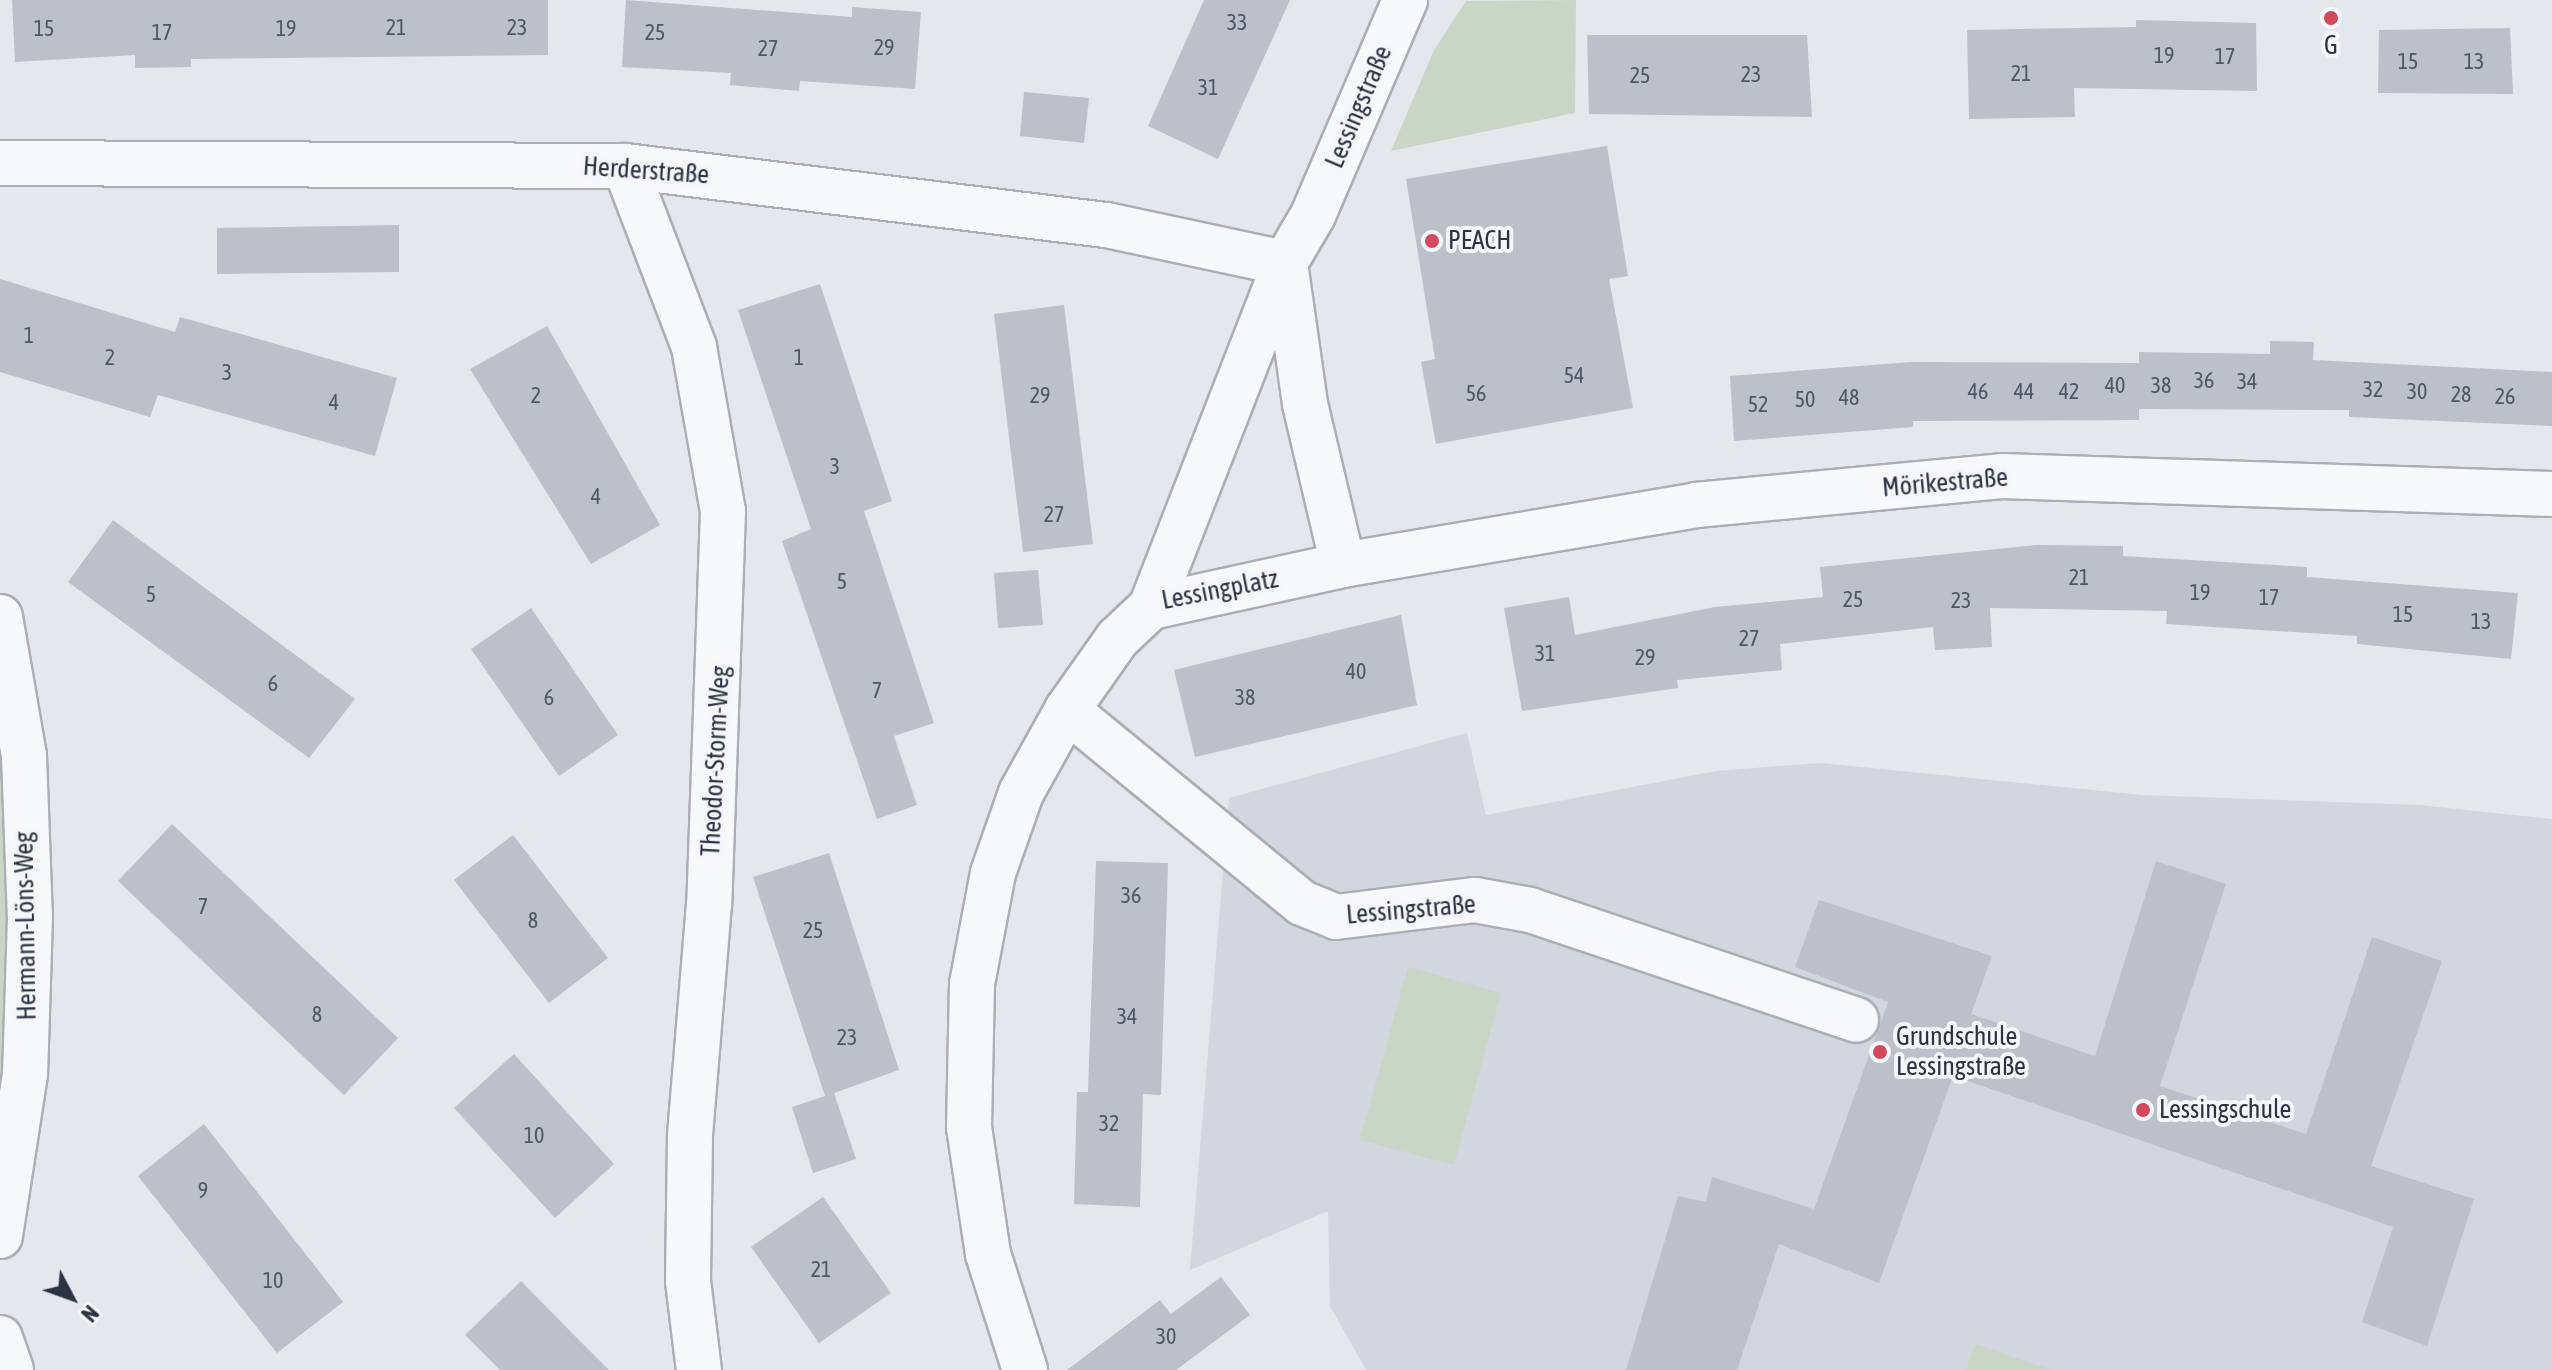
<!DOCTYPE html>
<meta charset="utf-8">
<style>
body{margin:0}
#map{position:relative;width:2552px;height:1370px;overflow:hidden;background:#e4e7ec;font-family:"Asap Condensed",sans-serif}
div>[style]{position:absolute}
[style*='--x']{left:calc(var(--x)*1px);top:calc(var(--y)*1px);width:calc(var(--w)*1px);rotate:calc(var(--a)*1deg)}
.built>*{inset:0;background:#d2d6de}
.green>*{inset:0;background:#c9d6c5}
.building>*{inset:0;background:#bbc0ca}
.roads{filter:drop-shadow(2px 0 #a9aeb7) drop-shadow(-2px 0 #a9aeb7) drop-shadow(0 2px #a9aeb7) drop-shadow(0 -2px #a9aeb7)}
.minor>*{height:44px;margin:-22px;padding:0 22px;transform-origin:22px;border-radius:22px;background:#f7f8fa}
.dots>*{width:22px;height:22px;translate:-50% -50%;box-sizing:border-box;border:4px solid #f4f6f9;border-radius:50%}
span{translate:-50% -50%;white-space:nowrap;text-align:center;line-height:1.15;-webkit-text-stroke:8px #f4f6f9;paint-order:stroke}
.number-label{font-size:22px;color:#4f5766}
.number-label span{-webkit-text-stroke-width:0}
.poi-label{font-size:26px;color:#2b3445}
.left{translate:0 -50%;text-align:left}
.street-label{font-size:26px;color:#2b3445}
.north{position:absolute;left:32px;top:1258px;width:80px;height:80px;-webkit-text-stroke:6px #f4f6f9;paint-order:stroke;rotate:131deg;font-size:22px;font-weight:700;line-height:32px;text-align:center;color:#2b3445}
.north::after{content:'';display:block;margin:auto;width:28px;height:36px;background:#2b3445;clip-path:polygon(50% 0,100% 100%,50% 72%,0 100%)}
</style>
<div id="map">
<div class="built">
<div style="clip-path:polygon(1467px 733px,1486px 815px,1716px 771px,1821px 763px,2142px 795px,2419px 805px,2552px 819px,2552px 1370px,1366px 1370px,1330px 1306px,1328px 1211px,1190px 1270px,1229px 798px)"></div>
</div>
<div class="green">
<div style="clip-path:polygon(1576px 0,1575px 113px,1391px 151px,1434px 50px,1466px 1px)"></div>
<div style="clip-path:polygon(0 660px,14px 1072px,0 1170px)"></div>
<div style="clip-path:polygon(1408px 967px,1501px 993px,1454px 1165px,1360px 1140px)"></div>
<div style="clip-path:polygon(1975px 1344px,2051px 1370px,1966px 1370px)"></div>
</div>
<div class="building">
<div style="clip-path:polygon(12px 0,548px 0,548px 55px,191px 59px,191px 67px,135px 68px,135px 55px,15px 62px)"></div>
<div style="clip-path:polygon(626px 0,852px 17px,852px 7px,921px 12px,915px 89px,800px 81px,799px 91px,730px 85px,731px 73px,622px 67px)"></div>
<div style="clip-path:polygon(1204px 0,1290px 0,1218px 159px,1148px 126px)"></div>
<div style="clip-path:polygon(2136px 20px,2256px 23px,2257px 91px,2074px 88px,2075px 117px,1969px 119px,1967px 30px,2136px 27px)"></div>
<div style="clip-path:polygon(2510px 28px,2513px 94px,2378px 93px,2379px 30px)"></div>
<div style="clip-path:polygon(1587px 35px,1807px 35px,1812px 117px,1589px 114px)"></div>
<div style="clip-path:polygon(1024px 92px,1089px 98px,1084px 143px,1020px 136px)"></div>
<div style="clip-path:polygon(1607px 146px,1628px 276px,1609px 279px,1633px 408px,1436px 444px,1421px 362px,1435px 359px,1406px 179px)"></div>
<div style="clip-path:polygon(399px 225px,399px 272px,217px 274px,217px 228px)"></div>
<div style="clip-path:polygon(0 279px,175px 332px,180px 317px,397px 378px,375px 456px,158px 395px,150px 417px,0 372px)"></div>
<div style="clip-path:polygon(820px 284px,892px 501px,864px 511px,934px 723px,894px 736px,917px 805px,877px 819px,782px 541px,811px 529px,738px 310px)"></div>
<div style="clip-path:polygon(1064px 305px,1093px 544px,1023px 552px,994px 314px)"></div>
<div style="clip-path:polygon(547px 326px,660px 525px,591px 564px,470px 369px)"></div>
<div style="clip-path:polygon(2270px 341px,2314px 342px,2313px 360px,2552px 372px,2552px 426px,2349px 417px,2349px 410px,2139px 409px,2139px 420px,1913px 421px,1913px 427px,1734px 441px,1730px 376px,1911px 362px,2139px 363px,2139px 352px,2270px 354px)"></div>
<div style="clip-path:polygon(113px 520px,355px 699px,309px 758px,68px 582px)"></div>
<div style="clip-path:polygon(2036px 545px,2123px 546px,2123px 556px,2307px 567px,2307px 577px,2518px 593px,2511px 659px,2357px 644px,2357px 636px,2166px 624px,2167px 611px,1990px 608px,1992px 647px,1935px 650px,1933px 627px,1780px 644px,1782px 670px,1677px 680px,1678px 688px,1522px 711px,1504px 608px,1569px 597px,1575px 635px,1715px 607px,1823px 597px,1820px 567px)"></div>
<div style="clip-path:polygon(1038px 570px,1043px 625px,998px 628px,994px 573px)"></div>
<div style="clip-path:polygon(531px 608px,618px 735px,559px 776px,471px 649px)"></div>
<div style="clip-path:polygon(1401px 615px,1417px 705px,1195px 757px,1174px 670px)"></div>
<div style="clip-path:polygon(172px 824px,398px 1038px,344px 1095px,118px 881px)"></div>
<div style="clip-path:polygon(513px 835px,608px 958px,549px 1003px,454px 880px)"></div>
<div style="clip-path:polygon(829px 853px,899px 1070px,834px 1093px,856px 1159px,813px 1173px,792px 1107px,825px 1096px,753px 877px)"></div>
<div style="clip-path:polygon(1096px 861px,1168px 863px,1161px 1095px,1143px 1094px,1140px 1207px,1074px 1204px,1077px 1092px,1088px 1092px)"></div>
<div style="clip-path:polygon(2156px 861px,2226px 884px,2160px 1086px,2306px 1134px,2372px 937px,2442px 961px,2371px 1166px,2474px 1199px,2427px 1346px,2362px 1322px,2393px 1227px,1953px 1076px,1879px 1283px,1779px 1244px,1737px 1370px,1626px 1370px,1678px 1196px,1706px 1202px,1712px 1177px,1814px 1209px,1888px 1002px,1795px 967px,1819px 900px,1992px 956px,1971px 1014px,2095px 1056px)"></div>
<div style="clip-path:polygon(514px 1054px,614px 1164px,555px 1218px,454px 1108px)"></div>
<div style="clip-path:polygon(204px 1124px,343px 1302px,277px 1353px,138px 1176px)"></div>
<div style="clip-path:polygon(823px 1197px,891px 1293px,819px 1343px,751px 1247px)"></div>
<div style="clip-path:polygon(1221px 1277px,1250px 1315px,1176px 1370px,1067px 1370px,1160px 1300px,1171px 1314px)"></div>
<div style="clip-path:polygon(521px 1281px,571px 1332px,609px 1370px,500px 1370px,465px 1335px)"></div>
</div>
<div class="roads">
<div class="minor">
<div style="--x:0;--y:163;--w:625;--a:0.28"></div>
<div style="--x:625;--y:166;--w:486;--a:7"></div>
<div style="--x:1107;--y:225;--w:182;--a:12.1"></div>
<div style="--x:1285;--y:263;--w:142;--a:81.9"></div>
<div style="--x:1305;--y:404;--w:165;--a:76.7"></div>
<div style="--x:625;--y:166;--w:194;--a:69.1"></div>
<div style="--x:694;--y:347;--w:167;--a:80"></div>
<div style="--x:723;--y:511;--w:393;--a:92"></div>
<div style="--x:709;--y:904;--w:234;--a:94.7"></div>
<div style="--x:690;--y:1137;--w:144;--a:90.8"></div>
<div style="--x:688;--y:1281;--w:90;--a:83"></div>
<div style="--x:1151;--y:607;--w:197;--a:-12.3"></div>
<div style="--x:1343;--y:565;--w:358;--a:-9.6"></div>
<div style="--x:1696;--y:505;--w:307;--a:-5.4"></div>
<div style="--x:2002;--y:476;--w:550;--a:1.87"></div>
<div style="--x:0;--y:617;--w:141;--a:80.2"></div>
<div style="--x:24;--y:756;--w:161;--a:87.9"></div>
<div style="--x:30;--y:917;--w:157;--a:91.8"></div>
<div style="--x:25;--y:1074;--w:164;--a:98.8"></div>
<div style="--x:1067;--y:710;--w:304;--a:39.4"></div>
<div style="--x:1302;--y:903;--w:37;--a:22"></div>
<div style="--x:1336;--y:917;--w:140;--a:-7"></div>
<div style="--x:1475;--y:900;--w:56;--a:10.3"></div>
<div style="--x:1530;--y:910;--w:344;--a:18.6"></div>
<div style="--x:0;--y:1338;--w:34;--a:71"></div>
<div style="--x:1025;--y:1370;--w:122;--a:-107.7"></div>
<div style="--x:988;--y:1254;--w:128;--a:-98.5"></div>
<div style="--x:969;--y:1127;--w:143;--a:-88.8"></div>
<div style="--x:972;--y:984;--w:113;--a:-79.3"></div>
<div style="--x:993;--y:873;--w:85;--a:-70.7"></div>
<div style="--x:1021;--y:793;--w:95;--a:-61"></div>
<div style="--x:1067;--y:710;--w:87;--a:-54.8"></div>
<div style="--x:1117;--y:639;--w:47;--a:-43.3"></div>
<div style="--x:1151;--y:607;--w:369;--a:-68.7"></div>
<div style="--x:1285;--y:263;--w:56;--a:-59.7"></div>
<div style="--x:1313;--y:215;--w:234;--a:-66.8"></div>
</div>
</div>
<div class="dots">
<div style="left:2331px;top:18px;background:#d1495b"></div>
<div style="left:1432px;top:241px;background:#d1495b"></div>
<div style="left:1880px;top:1052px;background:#d1495b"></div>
<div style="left:2143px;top:1110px;background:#d1495b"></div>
</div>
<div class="number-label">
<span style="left:1237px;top:23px">33</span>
<span style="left:396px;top:28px">21</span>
<span style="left:517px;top:28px">23</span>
<span style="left:44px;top:29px">15</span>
<span style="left:286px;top:29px">19</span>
<span style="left:162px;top:33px">17</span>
<span style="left:655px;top:33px">25</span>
<span style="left:884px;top:48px">29</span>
<span style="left:768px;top:49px">27</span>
<span style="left:2164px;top:56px">19</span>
<span style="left:2225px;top:57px">17</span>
<span style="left:2408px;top:62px">15</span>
<span style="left:2474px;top:62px">13</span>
<span style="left:2021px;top:74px">21</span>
<span style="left:1751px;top:75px">23</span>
<span style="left:1640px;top:76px">25</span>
<span style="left:1208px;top:88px">31</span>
<span style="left:29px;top:336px">1</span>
<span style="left:110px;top:358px">2</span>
<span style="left:799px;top:358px">1</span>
<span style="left:227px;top:373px">3</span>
<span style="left:1574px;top:376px">54</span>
<span style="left:2204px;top:381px">36</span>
<span style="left:2247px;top:382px">34</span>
<span style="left:2115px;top:386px">40</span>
<span style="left:2161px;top:386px">38</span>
<span style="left:2373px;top:390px">32</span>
<span style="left:1978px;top:392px">46</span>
<span style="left:2024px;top:392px">44</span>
<span style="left:2069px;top:392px">42</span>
<span style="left:2417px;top:392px">30</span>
<span style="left:1476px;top:394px">56</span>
<span style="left:2461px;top:395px">28</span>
<span style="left:536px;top:396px">2</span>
<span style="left:1040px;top:396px">29</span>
<span style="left:2505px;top:397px">26</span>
<span style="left:1849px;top:398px">48</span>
<span style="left:1805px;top:400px">50</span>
<span style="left:334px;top:403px">4</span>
<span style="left:1758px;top:405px">52</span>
<span style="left:835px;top:467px">3</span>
<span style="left:596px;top:497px">4</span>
<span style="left:1054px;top:515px">27</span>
<span style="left:2079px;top:578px">21</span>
<span style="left:842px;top:582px">5</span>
<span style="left:2200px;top:593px">19</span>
<span style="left:151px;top:595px">5</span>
<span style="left:2269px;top:598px">17</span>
<span style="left:1853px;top:600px">25</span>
<span style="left:1961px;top:601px">23</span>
<span style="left:2403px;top:615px">15</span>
<span style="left:2481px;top:622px">13</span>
<span style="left:1749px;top:639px">27</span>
<span style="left:1545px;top:654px">31</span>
<span style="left:1645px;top:658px">29</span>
<span style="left:1356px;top:672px">40</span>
<span style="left:273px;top:684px">6</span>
<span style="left:877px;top:691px">7</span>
<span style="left:549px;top:698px">6</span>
<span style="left:1245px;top:698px">38</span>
<span style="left:1131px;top:896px">36</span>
<span style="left:203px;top:907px">7</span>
<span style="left:533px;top:921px">8</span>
<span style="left:813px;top:931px">25</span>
<span style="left:317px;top:1015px">8</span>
<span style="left:1127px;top:1017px">34</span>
<span style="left:847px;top:1038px">23</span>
<span style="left:1109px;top:1124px">32</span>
<span style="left:534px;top:1136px">10</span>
<span style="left:203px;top:1191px">9</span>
<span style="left:821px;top:1270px">21</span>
<span style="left:273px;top:1281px">10</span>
<span style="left:1166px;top:1337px">30</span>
</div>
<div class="poi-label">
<span style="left:2331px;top:46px">G</span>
<span class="left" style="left:1448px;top:241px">PEACH</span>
<span class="left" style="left:1896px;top:1052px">Grundschule<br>Lessingstraße</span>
<span class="left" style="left:2159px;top:1110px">Lessingschule</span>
</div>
<div class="street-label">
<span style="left:1359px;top:107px;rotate:-67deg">Lessingstraße</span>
<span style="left:646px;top:171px;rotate:4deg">Herderstraße</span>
<span style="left:1945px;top:483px;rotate:-5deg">Mörikestraße</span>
<span style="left:1220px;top:590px;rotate:-11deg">Lessingplatz</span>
<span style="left:716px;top:761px;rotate:-87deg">Theodor-Storm-Weg</span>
<span style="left:1411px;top:910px;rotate:-5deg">Lessingstraße</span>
<span style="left:26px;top:926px;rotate:-91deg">Hermann-Löns-Weg</span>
</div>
<div class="north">N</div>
</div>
